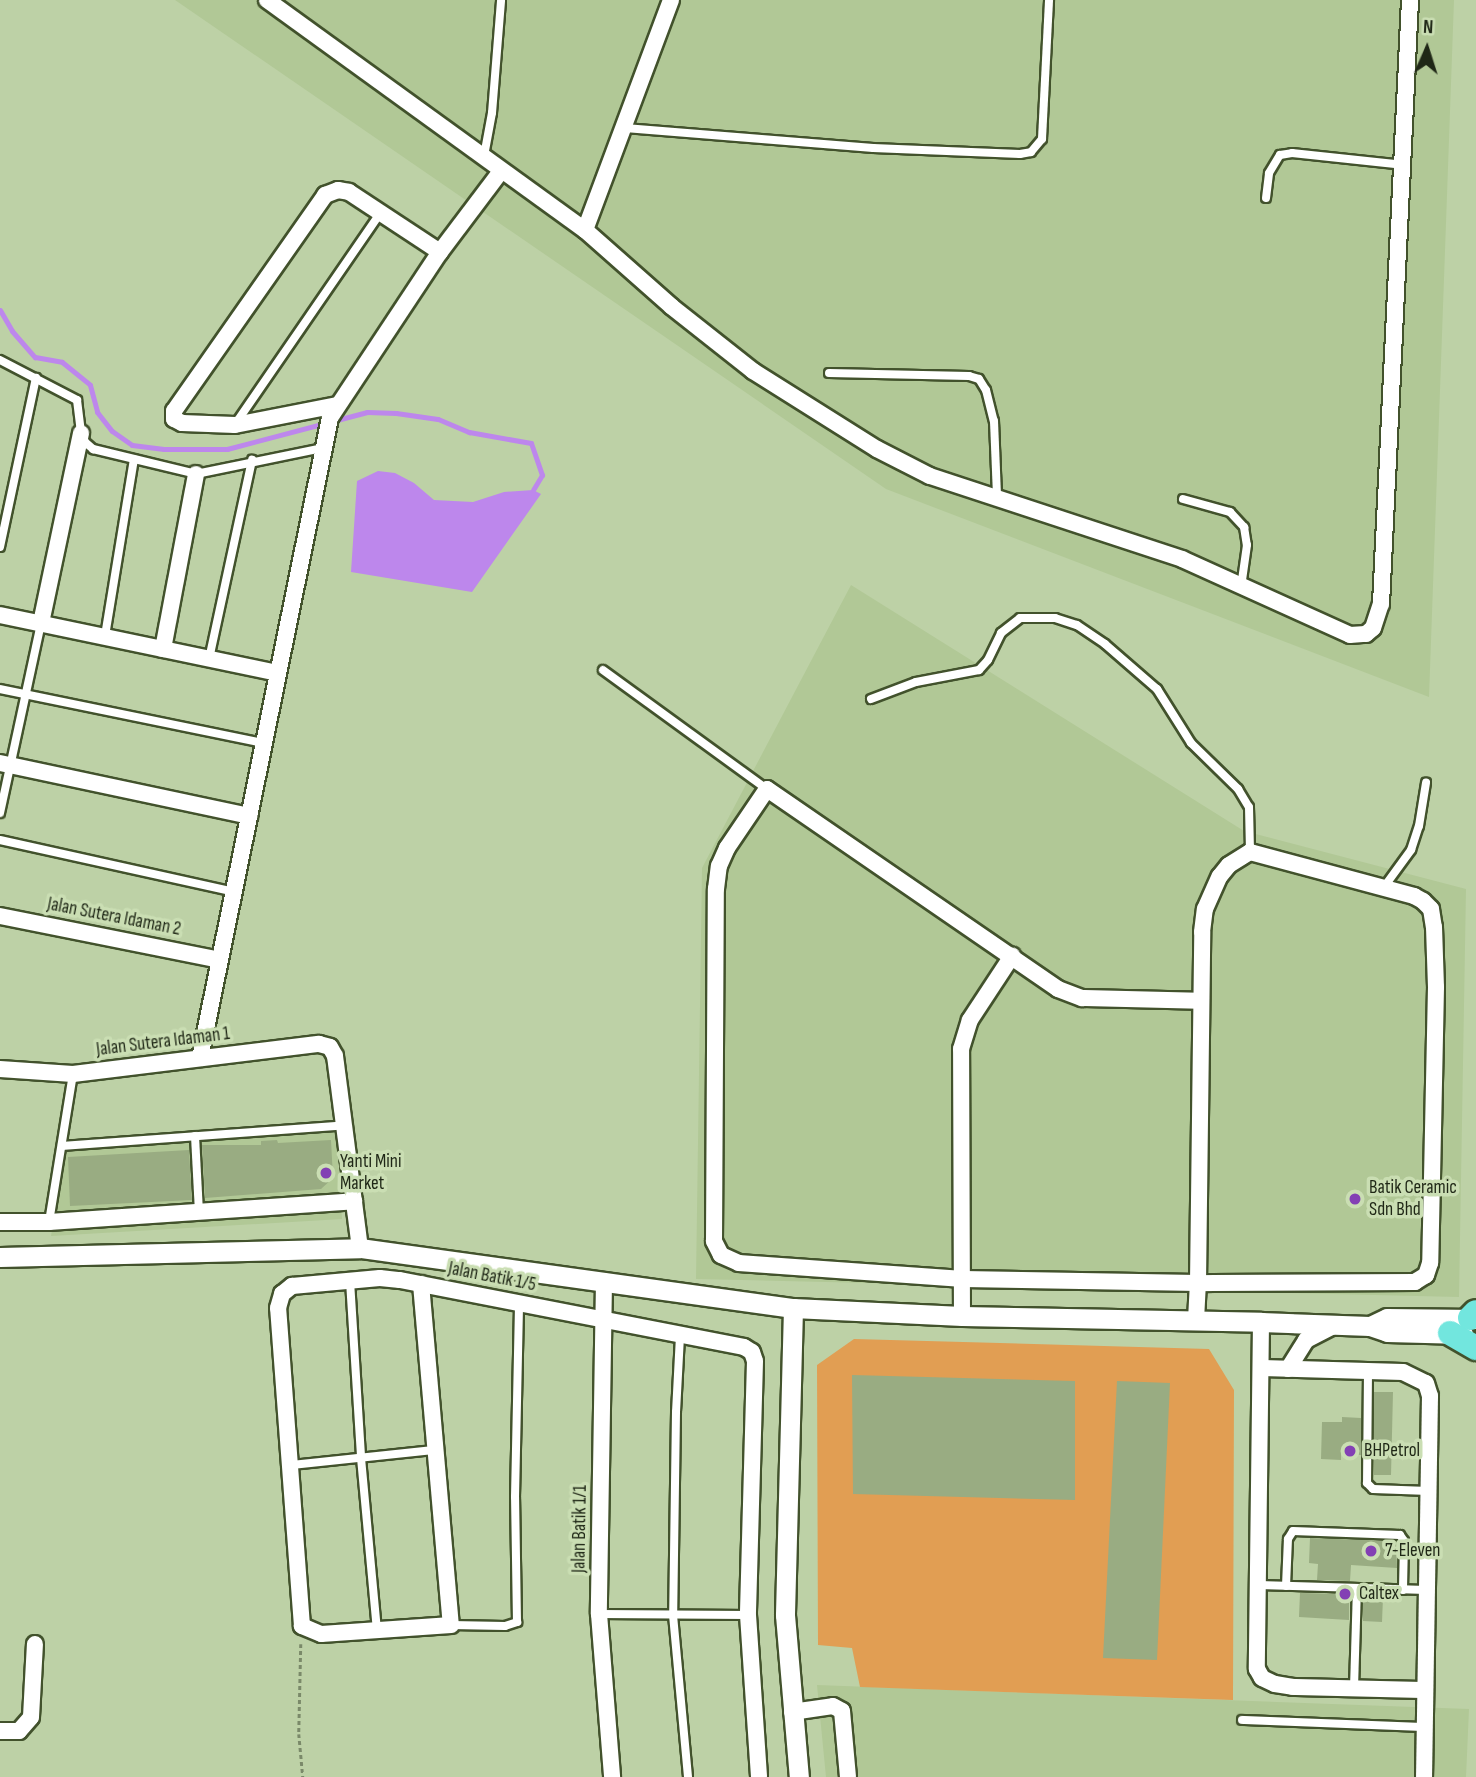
<!DOCTYPE html>
<style>
body{margin:0}
#map{position:relative;width:1476px;height:1777px;overflow:hidden;background:#bdd1a6;font-family:"Sofia Sans Condensed",sans-serif}
div>[style]{position:absolute}
[style*='--x']{left:calc(var(--x)*1px);top:calc(var(--y)*1px);width:calc(var(--w)*1px);rotate:calc(var(--a)*1deg)}
.built>*{inset:0;background:#b1c896}
.green>*{inset:0;background:#e19e53}
.water>*{inset:0;background:#bd87ec}
.stream>*{height:5px;margin:-2.5px;padding:0 2.5px;transform-origin:2.5px;border-radius:2.5px;background:#bd87ec}
.building>*{inset:0;background:#99ac82}
.path>*{height:2.5px;margin-top:-1.25px;transform-origin:0;background:repeating-linear-gradient(90deg,#7a8969 0 3.5px,transparent 0 7px)}
.roads{filter:drop-shadow(2px 0 #42522c) drop-shadow(-2px 0 #42522c) drop-shadow(0 2px #42522c) drop-shadow(0 -2px #42522c)}
.service>*{height:8px;margin:-4px;padding:0 4px;transform-origin:4px;border-radius:4px;background:#fff}
.minor>*{height:16px;margin:-8px;padding:0 8px;transform-origin:8px;border-radius:8px;background:#fff}
.tertiary>*{height:19px;margin:-9.5px;padding:0 9.5px;transform-origin:9.5px;border-radius:9.5px;background:#fff}
.trunk>*{height:24px;margin:-12px;padding:0 12px;transform-origin:12px;border-radius:12px;background:#72e6de}
.dots>*{width:19px;height:19px;translate:-50% -50%;box-sizing:border-box;border:4px solid #cadeb3;border-radius:50%}
span{translate:-50% -50%;white-space:nowrap;text-align:center;line-height:1.15;-webkit-text-stroke:7px #cadeb3;paint-order:stroke}
.street-label{font-size:19px;color:#1f2716}
.poi-label{font-size:19px;color:#1f2716}
.left{translate:0 -50%;text-align:left}
.north{position:absolute;left:1392px;top:14px;width:70px;height:70px;-webkit-text-stroke:5px #cadeb3;paint-order:stroke;rotate:3deg;font-size:19px;font-weight:700;line-height:28px;text-align:center;color:#1f2716}
.north::after{content:'';display:block;margin:auto;width:24px;height:32px;background:#1f2716;clip-path:polygon(50% 0,100% 100%,50% 72%,0 100%)}
</style>
<div id="map">
<div class="built">
<div style="clip-path:polygon(175px 0,1454px 0,1429px 697px,886px 489px)"></div>
<div style="clip-path:polygon(851px 585px,1244px 831px,1466px 889px,1459px 1297px,696px 1279px,702px 868px)"></div>
<div style="clip-path:polygon(336px 1131px,342px 1219px,51px 1236px,65px 1150px)"></div>
<div style="clip-path:polygon(817px 1685px,1469px 1709px,1466px 1777px,826px 1777px)"></div>
</div>
<div class="green">
<div style="clip-path:polygon(854px 1339px,1209px 1349px,1234px 1390px,1233px 1700px,860px 1687px,852px 1648px,818px 1645px,817px 1365px)"></div>
</div>
<div class="water">
<div style="clip-path:polygon(378px 471px,395px 473px,414px 483px,434px 500px,473px 502px,504px 492px,533px 490px,541px 494px,472px 592px,351px 572px,357px 481px)"></div>
</div>
<div class="stream">
<div style="--x:0;--y:310;--w:24;--a:60"></div>
<div style="--x:12;--y:331;--w:35;--a:49"></div>
<div style="--x:35;--y:357;--w:27;--a:10"></div>
<div style="--x:62;--y:362;--w:36;--a:39"></div>
<div style="--x:90;--y:385;--w:28;--a:75"></div>
<div style="--x:97;--y:412;--w:24;--a:52"></div>
<div style="--x:112;--y:431;--w:24;--a:35"></div>
<div style="--x:132;--y:445;--w:32;--a:7"></div>
<div style="--x:164;--y:449;--w:63;--a:0"></div>
<div style="--x:227;--y:449;--w:145;--a:-14.8"></div>
<div style="--x:367;--y:412;--w:29;--a:2"></div>
<div style="--x:396;--y:413;--w:42;--a:8.1"></div>
<div style="--x:438;--y:419;--w:34;--a:23"></div>
<div style="--x:469;--y:432;--w:63;--a:10.1"></div>
<div style="--x:531;--y:443;--w:34;--a:71"></div>
<div style="--x:542;--y:475;--w:17;--a:121"></div>
</div>
<div class="building">
<div style="clip-path:polygon(277px 1140px,278px 1143px,331px 1140px,333px 1178px,321px 1189px,205px 1198px,202px 1145px,261px 1145px,261px 1141px)"></div>
<div style="clip-path:polygon(189px 1150px,192px 1200px,70px 1206px,68px 1157px)"></div>
<div style="clip-path:polygon(852px 1375px,1075px 1381px,1075px 1500px,853px 1494px)"></div>
<div style="clip-path:polygon(1117px 1381px,1170px 1383px,1157px 1660px,1103px 1658px)"></div>
<div style="clip-path:polygon(1374px 1392px,1393px 1392px,1391px 1475px,1374px 1475px)"></div>
<div style="clip-path:polygon(1342px 1417px,1361px 1418px,1361px 1455px,1341px 1454px,1341px 1460px,1321px 1459px,1322px 1422px,1342px 1422px)"></div>
<div style="clip-path:polygon(1310px 1538px,1396px 1541px,1397px 1568px,1351px 1565px,1350px 1581px,1317px 1580px,1318px 1564px,1309px 1563px)"></div>
<div style="clip-path:polygon(1300px 1593px,1349px 1594px,1349px 1620px,1299px 1617px)"></div>
<div style="clip-path:polygon(1363px 1596px,1383px 1597px,1382px 1622px,1363px 1621px)"></div>
</div>
<div class="path">
<div style="--x:301;--y:1644;--w:90;--a:91.3"></div>
<div style="--x:299;--y:1734;--w:43;--a:84.7"></div>
</div>
<div class="roads">
<div class="service">
<div style="--x:625;--y:128;--w:249;--a:4.6"></div>
<div style="--x:873;--y:148;--w:147;--a:2.3"></div>
<div style="--x:1020;--y:154;--w:11;--a:-10"></div>
<div style="--x:1031;--y:152;--w:17;--a:-50"></div>
<div style="--x:1042;--y:139;--w:139;--a:-87.1"></div>
<div style="--x:484;--y:156;--w:44;--a:-79.5"></div>
<div style="--x:492;--y:113;--w:113;--a:-85.4"></div>
<div style="--x:1266;--y:198;--w:25;--a:-83"></div>
<div style="--x:1269;--y:173;--w:21;--a:-59"></div>
<div style="--x:1280;--y:155;--w:12;--a:-9"></div>
<div style="--x:1292;--y:153;--w:113;--a:6.1"></div>
<div style="--x:0;--y:360;--w:87;--a:27.5"></div>
<div style="--x:77;--y:400;--w:33;--a:83"></div>
<div style="--x:81;--y:433;--w:10;--a:66"></div>
<div style="--x:85;--y:442;--w:11;--a:41"></div>
<div style="--x:93;--y:449;--w:106;--a:13.6"></div>
<div style="--x:196;--y:474;--w:130;--a:-11.6"></div>
<div style="--x:829;--y:373;--w:140;--a:1.2"></div>
<div style="--x:969;--y:376;--w:10;--a:17"></div>
<div style="--x:979;--y:379;--w:13;--a:58"></div>
<div style="--x:986;--y:390;--w:32;--a:76"></div>
<div style="--x:994;--y:421;--w:76;--a:87.7"></div>
<div style="--x:236;--y:423;--w:256;--a:-55.5"></div>
<div style="--x:1183;--y:499;--w:49;--a:15.5"></div>
<div style="--x:1230;--y:512;--w:21;--a:47"></div>
<div style="--x:1244;--y:527;--w:18;--a:81"></div>
<div style="--x:1247;--y:545;--w:42;--a:98.1"></div>
<div style="--x:0;--y:547;--w:173;--a:-78"></div>
<div style="--x:105;--y:636;--w:179;--a:-80.7"></div>
<div style="--x:209;--y:659;--w:204;--a:-77.8"></div>
<div style="--x:603;--y:670;--w:203;--a:36"></div>
<div style="--x:0;--y:689;--w:269;--a:11.6"></div>
<div style="--x:871;--y:699;--w:48;--a:-20.7"></div>
<div style="--x:916;--y:682;--w:64;--a:-10.8"></div>
<div style="--x:979;--y:670;--w:13;--a:-48"></div>
<div style="--x:988;--y:660;--w:30;--a:-64"></div>
<div style="--x:1001;--y:633;--w:24;--a:-38"></div>
<div style="--x:1020;--y:618;--w:35;--a:0"></div>
<div style="--x:1055;--y:618;--w:23;--a:18"></div>
<div style="--x:1077;--y:625;--w:34;--a:34"></div>
<div style="--x:1105;--y:644;--w:69;--a:40.9"></div>
<div style="--x:1157;--y:689;--w:64;--a:57.8"></div>
<div style="--x:1191;--y:743;--w:66;--a:44.4"></div>
<div style="--x:1238;--y:789;--w:21;--a:59"></div>
<div style="--x:1249;--y:807;--w:45;--a:88.7"></div>
<div style="--x:0;--y:813;--w:194;--a:-77.8"></div>
<div style="--x:0;--y:840;--w:240;--a:12.5"></div>
<div style="--x:1384;--y:887;--w:46;--a:-53.9"></div>
<div style="--x:1411;--y:850;--w:25;--a:-72"></div>
<div style="--x:1419;--y:826;--w:44;--a:-80.8"></div>
<div style="--x:195;--y:1136;--w:76;--a:87"></div>
<div style="--x:62;--y:1146;--w:284;--a:-4.2"></div>
<div style="--x:49;--y:1222;--w:150;--a:-80.8"></div>
<div style="--x:350;--y:1281;--w:177;--a:86.4"></div>
<div style="--x:361;--y:1458;--w:173;--a:84.7"></div>
<div style="--x:680;--y:1336;--w:76;--a:93"></div>
<div style="--x:676;--y:1412;--w:203;--a:90.8"></div>
<div style="--x:673;--y:1615;--w:163;--a:84.7"></div>
<div style="--x:1368;--y:1371;--w:112;--a:90.5"></div>
<div style="--x:1367;--y:1483;--w:8;--a:45"></div>
<div style="--x:1373;--y:1489;--w:56;--a:2"></div>
<div style="--x:291;--y:1465;--w:144;--a:-6"></div>
<div style="--x:1259;--y:1585;--w:168;--a:1.7"></div>
<div style="--x:1286;--y:1586;--w:47;--a:-87.6"></div>
<div style="--x:1288;--y:1539;--w:9;--a:-58"></div>
<div style="--x:1293;--y:1531;--w:107;--a:2.1"></div>
<div style="--x:1400;--y:1535;--w:7;--a:56"></div>
<div style="--x:1404;--y:1541;--w:49;--a:91.2"></div>
<div style="--x:599;--y:1614;--w:149;--a:0.4"></div>
<div style="--x:451;--y:1625;--w:54;--a:1.1"></div>
<div style="--x:505;--y:1626;--w:13;--a:-18"></div>
<div style="--x:517;--y:1622;--w:125;--a:-90.9"></div>
<div style="--x:515;--y:1497;--w:193;--a:-88.8"></div>
<div style="--x:1354;--y:1688;--w:100;--a:-88.3"></div>
<div style="--x:1242;--y:1720;--w:183;--a:2.2"></div>
</div>
<div class="minor">
<div style="--x:267;--y:0;--w:392;--a:35.9"></div>
<div style="--x:585;--y:230;--w:116;--a:41.5"></div>
<div style="--x:672;--y:307;--w:103;--a:38.3"></div>
<div style="--x:753;--y:371;--w:146;--a:32.2"></div>
<div style="--x:877;--y:449;--w:59;--a:27"></div>
<div style="--x:930;--y:476;--w:265;--a:18.2"></div>
<div style="--x:1182;--y:559;--w:184;--a:24.3"></div>
<div style="--x:1350;--y:635;--w:16;--a:-4"></div>
<div style="--x:1366;--y:634;--w:9;--a:-41"></div>
<div style="--x:1373;--y:628;--w:25;--a:-72"></div>
<div style="--x:1381;--y:604;--w:605;--a:-87.25"></div>
<div style="--x:585;--y:230;--w:246;--a:-69.5"></div>
<div style="--x:337;--y:405;--w:104;--a:168.9"></div>
<div style="--x:235;--y:425;--w:53;--a:-177.8"></div>
<div style="--x:182;--y:423;--w:9;--a:-153"></div>
<div style="--x:174;--y:419;--w:8;--a:-90"></div>
<div style="--x:174;--y:411;--w:264;--a:-55"></div>
<div style="--x:325;--y:195;--w:14;--a:-21"></div>
<div style="--x:338;--y:190;--w:11;--a:10"></div>
<div style="--x:349;--y:192;--w:109;--a:33.4"></div>
<div style="--x:0;--y:615;--w:283;--a:11.8"></div>
<div style="--x:41;--y:623;--w:194;--a:-78.1"></div>
<div style="--x:163;--y:649;--w:178;--a:-79.3"></div>
<div style="--x:0;--y:763;--w:255;--a:12"></div>
<div style="--x:0;--y:916;--w:224;--a:11.3"></div>
<div style="--x:200;--y:1058;--w:653;--a:-78.52"></div>
<div style="--x:330;--y:418;--w:199;--a:-56.5"></div>
<div style="--x:440;--y:252;--w:101;--a:-53"></div>
<div style="--x:0;--y:1069;--w:73;--a:3.9"></div>
<div style="--x:73;--y:1074;--w:248;--a:-7"></div>
<div style="--x:319;--y:1044;--w:11;--a:15"></div>
<div style="--x:330;--y:1047;--w:10;--a:61"></div>
<div style="--x:335;--y:1056;--w:194;--a:82.6"></div>
<div style="--x:0;--y:1222;--w:49;--a:0"></div>
<div style="--x:49;--y:1222;--w:306;--a:-3.9"></div>
<div style="--x:604;--y:1281;--w:333;--a:90.9"></div>
<div style="--x:599;--y:1614;--w:164;--a:85.4"></div>
<div style="--x:421;--y:1284;--w:342;--a:85"></div>
<div style="--x:451;--y:1625;--w:130;--a:176"></div>
<div style="--x:321;--y:1634;--w:21;--a:-157"></div>
<div style="--x:302;--y:1626;--w:319;--a:-94.3"></div>
<div style="--x:278;--y:1308;--w:15;--a:-74"></div>
<div style="--x:282;--y:1294;--w:13;--a:-39"></div>
<div style="--x:292;--y:1286;--w:88;--a:-5.2"></div>
<div style="--x:380;--y:1278;--w:20;--a:6"></div>
<div style="--x:400;--y:1280;--w:350;--a:11"></div>
<div style="--x:744;--y:1347;--w:9;--a:32"></div>
<div style="--x:752;--y:1352;--w:9;--a:72"></div>
<div style="--x:755;--y:1361;--w:254;--a:91.6"></div>
<div style="--x:748;--y:1615;--w:162;--a:86.1"></div>
<div style="--x:962;--y:1316;--w:267;--a:-90.2"></div>
<div style="--x:961;--y:1049;--w:30;--a:-73"></div>
<div style="--x:970;--y:1020;--w:77;--a:-56.7"></div>
<div style="--x:1196;--y:1320;--w:37;--a:-87"></div>
<div style="--x:1198;--y:1283;--w:351;--a:-89.3"></div>
<div style="--x:1202;--y:932;--w:23;--a:-83"></div>
<div style="--x:1205;--y:909;--w:36;--a:-66"></div>
<div style="--x:1220;--y:876;--w:14;--a:-51"></div>
<div style="--x:1229;--y:865;--w:25;--a:-32"></div>
<div style="--x:1250;--y:852;--w:170;--a:15"></div>
<div style="--x:1414;--y:896;--w:10;--a:29"></div>
<div style="--x:1423;--y:901;--w:11;--a:45"></div>
<div style="--x:1431;--y:909;--w:18;--a:81"></div>
<div style="--x:1434;--y:927;--w:60;--a:88.1"></div>
<div style="--x:1436;--y:987;--w:276;--a:91.2"></div>
<div style="--x:1430;--y:1263;--w:13;--a:108"></div>
<div style="--x:1426;--y:1275;--w:13;--a:148"></div>
<div style="--x:1415;--y:1282;--w:217;--a:179.7"></div>
<div style="--x:1198;--y:1283;--w:235;--a:-179"></div>
<div style="--x:963;--y:1279;--w:225;--a:-175.9"></div>
<div style="--x:739;--y:1263;--w:20;--a:-156"></div>
<div style="--x:721;--y:1255;--w:16;--a:-117"></div>
<div style="--x:714;--y:1241;--w:352;--a:-89.7"></div>
<div style="--x:716;--y:889;--w:23;--a:-83"></div>
<div style="--x:719;--y:866;--w:20;--a:-66"></div>
<div style="--x:727;--y:848;--w:71;--a:-55.9"></div>
<div style="--x:767;--y:789;--w:353;--a:34.5"></div>
<div style="--x:1058;--y:989;--w:26;--a:21"></div>
<div style="--x:1082;--y:998;--w:119;--a:1.4"></div>
<div style="--x:1261;--y:1322;--w:347;--a:90.7"></div>
<div style="--x:1257;--y:1669;--w:10;--a:61"></div>
<div style="--x:1262;--y:1678;--w:14;--a:25"></div>
<div style="--x:1275;--y:1684;--w:18;--a:9"></div>
<div style="--x:1293;--y:1687;--w:132;--a:1.3"></div>
<div style="--x:1262;--y:1368;--w:141;--a:1.6"></div>
<div style="--x:1403;--y:1372;--w:25;--a:26"></div>
<div style="--x:1426;--y:1383;--w:14;--a:73"></div>
<div style="--x:1430;--y:1396;--w:381;--a:90.9"></div>
<div style="--x:1288;--y:1369;--w:34;--a:-58"></div>
<div style="--x:1306;--y:1340;--w:31;--a:-27"></div>
<div style="--x:792;--y:1712;--w:41;--a:-8.3"></div>
<div style="--x:833;--y:1706;--w:10;--a:29"></div>
<div style="--x:842;--y:1711;--w:66;--a:84.8"></div>
<div style="--x:0;--y:1731;--w:19;--a:0"></div>
<div style="--x:19;--y:1731;--w:18;--a:-49"></div>
<div style="--x:31;--y:1717;--w:73;--a:-86.9"></div>
</div>
<div class="tertiary">
<div style="--x:0;--y:1257;--w:360;--a:-1.4"></div>
<div style="--x:360;--y:1248;--w:437;--a:7.9"></div>
<div style="--x:793;--y:1308;--w:169;--a:2.7"></div>
<div style="--x:962;--y:1316;--w:299;--a:1.1"></div>
<div style="--x:1261;--y:1322;--w:109;--a:2.1"></div>
<div style="--x:1370;--y:1326;--w:18;--a:19"></div>
<div style="--x:1387;--y:1332;--w:76;--a:1.5"></div>
<div style="--x:793;--y:1308;--w:307;--a:91.5"></div>
<div style="--x:785;--y:1615;--w:163;--a:85.1"></div>
<div style="--x:1370;--y:1326;--w:19;--a:-25"></div>
<div style="--x:1387;--y:1318;--w:89;--a:0.6"></div>
</div>
<div class="trunk">
<div style="--x:1470;--y:1318;--w:8;--a:-45"></div>
<div style="--x:1450;--y:1333;--w:30;--a:30"></div>
</div>
</div>
<div class="dots">
<div style="left:326px;top:1173px;background:#8340b4"></div>
<div style="left:1355px;top:1199px;background:#8340b4"></div>
<div style="left:1350px;top:1451px;background:#8340b4"></div>
<div style="left:1371px;top:1551px;background:#8340b4"></div>
<div style="left:1345px;top:1594px;background:#8340b4"></div>
</div>
<div class="street-label">
<span style="left:114px;top:917px;rotate:11deg">Jalan Sutera Idaman 2</span>
<span style="left:163px;top:1042px;rotate:-7deg">Jalan Sutera Idaman 1</span>
<span style="left:492px;top:1277px;rotate:11deg">Jalan Batik 1/5</span>
<span style="left:580px;top:1529px;rotate:-89deg">Jalan Batik 1/1</span>
</div>
<div class="poi-label">
<span class="left" style="left:340px;top:1173px">Yanti Mini<br>Market</span>
<span class="left" style="left:1369px;top:1199px">Batik Ceramic<br>Sdn Bhd</span>
<span class="left" style="left:1364px;top:1451px">BHPetrol</span>
<span class="left" style="left:1385px;top:1551px">7-Eleven</span>
<span class="left" style="left:1359px;top:1594px">Caltex</span>
</div>
<div class="north">N</div>
</div>
